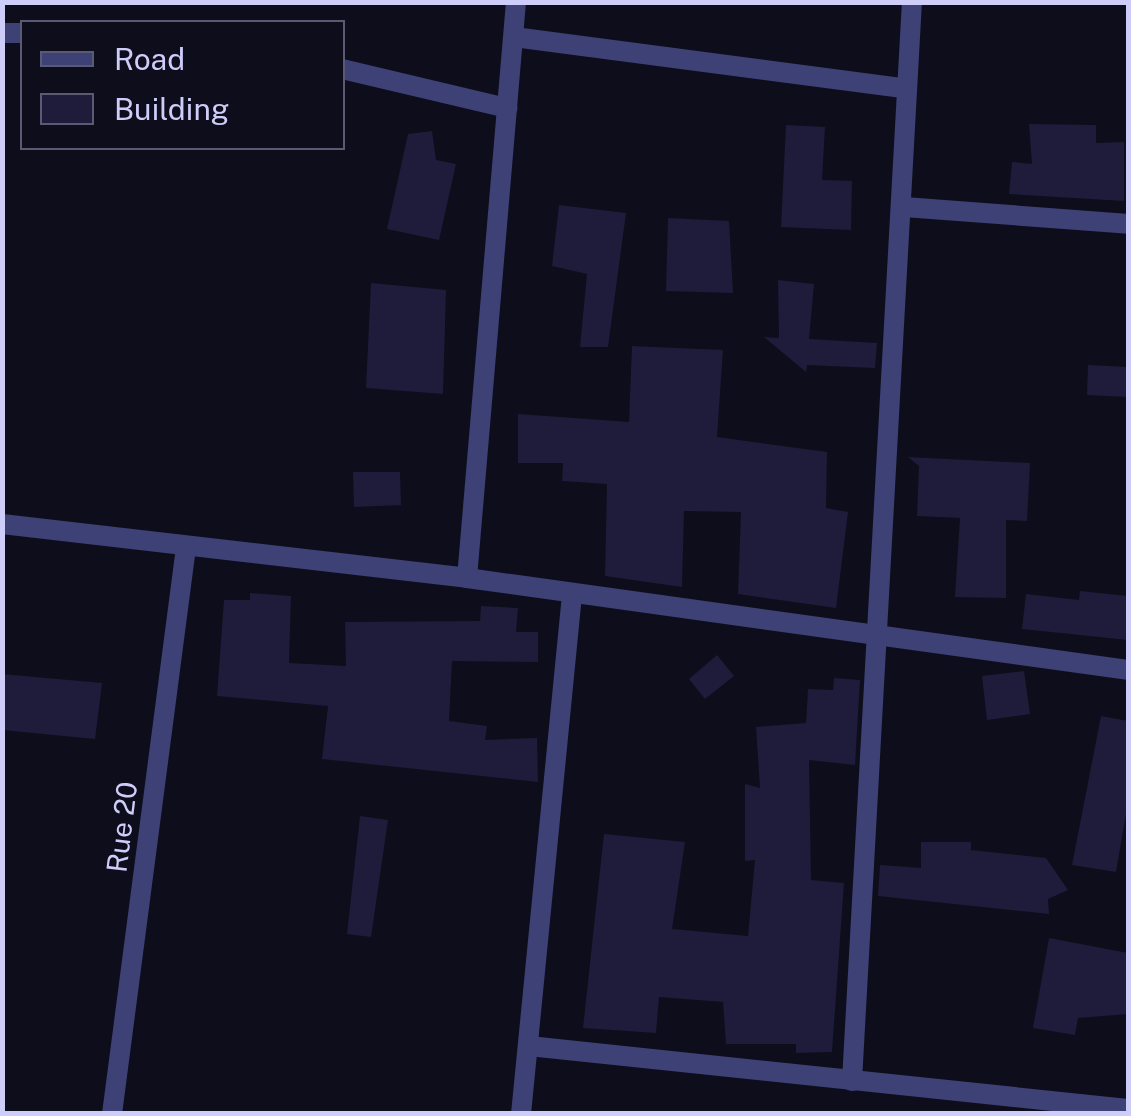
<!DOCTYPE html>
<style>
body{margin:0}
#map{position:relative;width:1131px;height:1116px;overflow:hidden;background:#0e0d1b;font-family:"Public Sans",sans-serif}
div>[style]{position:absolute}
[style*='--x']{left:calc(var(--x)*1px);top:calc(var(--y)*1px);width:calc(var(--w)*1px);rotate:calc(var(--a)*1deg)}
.building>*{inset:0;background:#1f1b3a}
.street>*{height:20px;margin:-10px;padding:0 10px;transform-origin:10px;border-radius:10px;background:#3d4176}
span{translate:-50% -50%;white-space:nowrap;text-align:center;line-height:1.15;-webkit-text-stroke:8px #0e0d1b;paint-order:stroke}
.street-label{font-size:28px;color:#cecdfa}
.frame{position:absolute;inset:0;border:5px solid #cecdfa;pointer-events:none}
.legend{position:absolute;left:20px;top:20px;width:325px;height:130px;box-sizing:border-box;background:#0e0d1b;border:2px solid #5b5a74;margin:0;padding:12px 18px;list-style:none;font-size:30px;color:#cecdfa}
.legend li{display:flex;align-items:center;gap:20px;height:50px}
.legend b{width:50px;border:2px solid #5b5a74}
</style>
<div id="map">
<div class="building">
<div style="clip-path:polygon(1029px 124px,1096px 125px,1096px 143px,1124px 142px,1124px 201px,1009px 194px,1012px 162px,1032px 164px)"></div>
<div style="clip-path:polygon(786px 125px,825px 127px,822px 180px,852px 181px,851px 230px,781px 227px)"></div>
<div style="clip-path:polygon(432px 131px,436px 160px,456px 164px,439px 240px,387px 229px,408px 134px)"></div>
<div style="clip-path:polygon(559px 205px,626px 213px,608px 347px,580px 347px,587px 274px,552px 266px)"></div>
<div style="clip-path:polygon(668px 218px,729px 221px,733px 293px,666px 291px)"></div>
<div style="clip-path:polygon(778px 280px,814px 284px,809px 339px,877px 343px,875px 368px,807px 365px,806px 372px,764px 337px,779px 338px)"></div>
<div style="clip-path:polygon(371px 283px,446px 290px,443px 394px,366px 388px)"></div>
<div style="clip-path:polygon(632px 346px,723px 350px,717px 437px,827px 452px,826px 508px,848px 512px,836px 608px,738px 594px,741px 512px,684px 511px,682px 587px,605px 576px,607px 484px,562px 481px,563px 463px,518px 463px,518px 414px,629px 422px)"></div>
<div style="clip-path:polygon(1088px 365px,1128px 367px,1128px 397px,1087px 395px)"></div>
<div style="clip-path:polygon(908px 457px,1030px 463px,1027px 521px,1006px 520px,1006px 598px,955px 597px,960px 518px,917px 516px,919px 466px)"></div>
<div style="clip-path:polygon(353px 472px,400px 472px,401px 505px,354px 507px)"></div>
<div style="clip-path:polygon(1080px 591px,1128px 596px,1128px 640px,1022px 629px,1026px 594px,1079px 600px)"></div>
<div style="clip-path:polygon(250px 593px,291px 596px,289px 663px,346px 666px,345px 622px,480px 621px,481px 606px,518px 608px,516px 632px,538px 632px,538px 662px,452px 661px,449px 721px,487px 726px,485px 740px,537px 738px,538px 782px,322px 759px,328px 706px,217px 696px,224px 600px,250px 600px)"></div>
<div style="clip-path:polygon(717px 655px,734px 676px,705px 699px,689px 679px)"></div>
<div style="clip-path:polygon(1024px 671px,1030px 714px,987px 720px,982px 676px)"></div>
<div style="clip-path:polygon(2px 674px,102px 683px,95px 739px,2px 730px)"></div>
<div style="clip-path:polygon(834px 678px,860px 680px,855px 765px,809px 760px,811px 880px,844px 883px,832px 1052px,796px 1053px,796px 1044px,726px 1044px,723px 1002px,659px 997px,656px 1033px,583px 1028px,604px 834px,685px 842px,672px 929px,748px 936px,755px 860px,745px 861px,745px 784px,760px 788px,756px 727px,806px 723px,808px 689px,833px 690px)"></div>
<div style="clip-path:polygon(1101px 716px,1128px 721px,1128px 802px,1116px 872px,1072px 865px)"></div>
<div style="clip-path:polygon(360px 816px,388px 820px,371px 937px,347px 934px)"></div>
<div style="clip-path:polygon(921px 842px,971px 842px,971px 850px,1046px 858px,1068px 890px,1048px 899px,1049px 914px,878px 896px,880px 865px,921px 868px)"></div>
<div style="clip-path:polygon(1049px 938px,1128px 953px,1128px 1014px,1078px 1018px,1075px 1035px,1033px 1028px)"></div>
</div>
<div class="street">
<div style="--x:2;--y:33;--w:20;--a:0"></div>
<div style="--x:514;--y:37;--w:396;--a:7.5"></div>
<div style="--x:342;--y:69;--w:170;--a:13.3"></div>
<div style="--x:904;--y:207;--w:225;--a:4.3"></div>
<div style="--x:2;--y:524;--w:468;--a:6.6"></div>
<div style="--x:467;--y:578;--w:667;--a:7.92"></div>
<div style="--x:467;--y:578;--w:578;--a:-85.14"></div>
<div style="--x:529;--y:1046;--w:602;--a:6"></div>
<div style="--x:852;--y:1081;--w:1081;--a:-86.82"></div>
<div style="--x:112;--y:1114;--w:572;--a:-82.56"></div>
<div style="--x:521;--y:1114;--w:521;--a:-84.39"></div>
</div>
<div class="street-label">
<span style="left:122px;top:827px;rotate:-83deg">Rue 20</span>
</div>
<div class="frame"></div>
<ul class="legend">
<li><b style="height:12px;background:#3d4176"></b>Road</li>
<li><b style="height:28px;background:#1f1b3a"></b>Building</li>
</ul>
</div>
